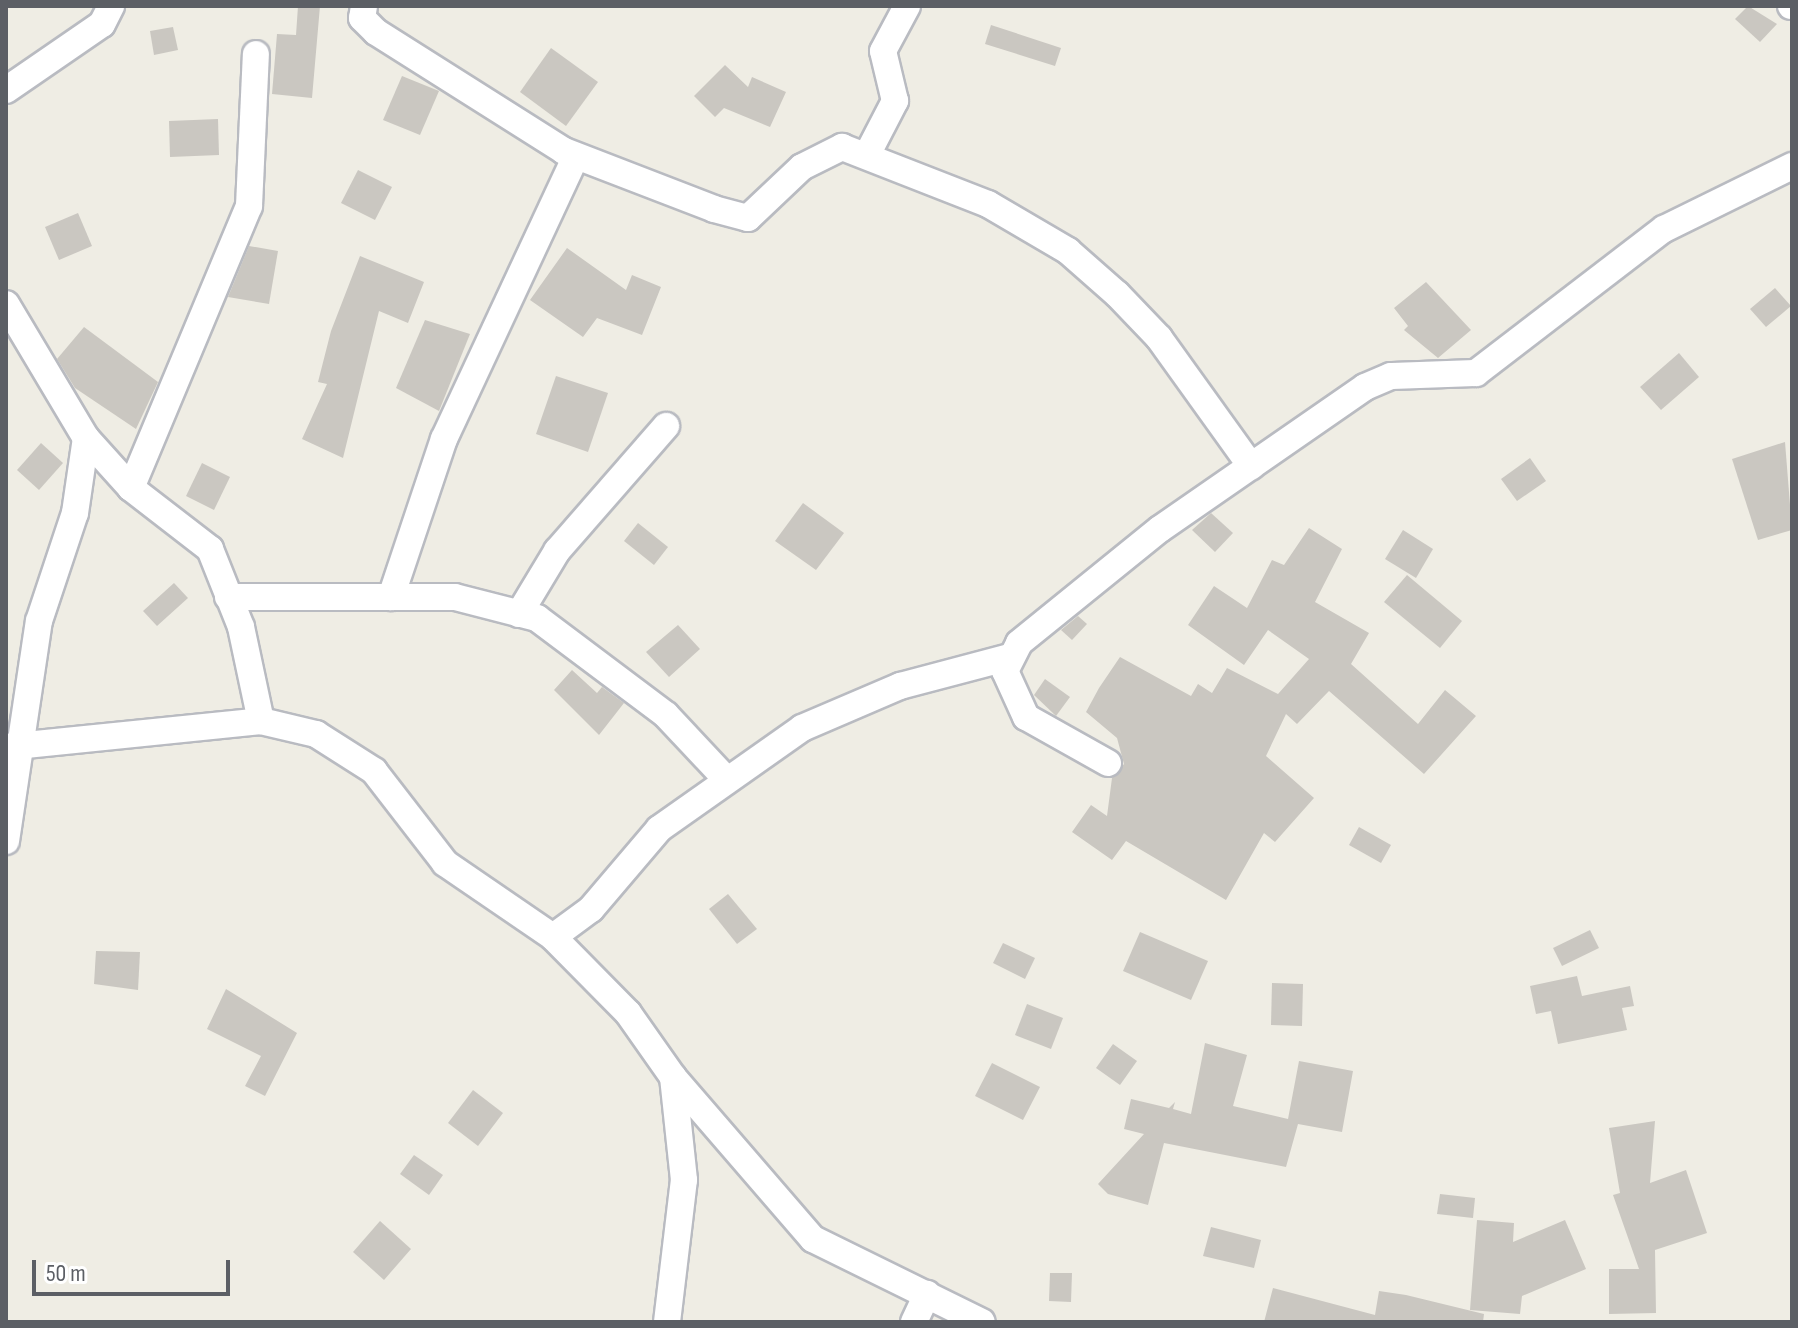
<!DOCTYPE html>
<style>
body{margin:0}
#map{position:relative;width:1798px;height:1328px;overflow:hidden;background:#efede4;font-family:"Sofia Sans Condensed",sans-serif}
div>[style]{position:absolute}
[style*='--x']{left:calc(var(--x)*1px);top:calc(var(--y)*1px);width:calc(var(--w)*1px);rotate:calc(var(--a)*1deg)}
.building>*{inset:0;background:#cac7c1}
.roads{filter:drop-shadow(2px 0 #b9bbc1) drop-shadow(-2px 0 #b9bbc1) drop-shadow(0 2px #b9bbc1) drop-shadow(0 -2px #b9bbc1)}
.minor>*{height:26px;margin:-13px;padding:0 13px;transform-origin:13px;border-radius:13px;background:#fff}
span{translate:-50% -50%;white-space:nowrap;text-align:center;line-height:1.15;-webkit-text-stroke:6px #fff;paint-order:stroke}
.frame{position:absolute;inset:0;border:8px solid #5c5f65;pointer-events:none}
.scale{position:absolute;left:32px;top:1260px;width:198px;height:36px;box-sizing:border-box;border:4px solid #5c5f65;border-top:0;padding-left:10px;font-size:24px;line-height:28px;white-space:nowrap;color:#5c5f65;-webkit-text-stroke:6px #fff;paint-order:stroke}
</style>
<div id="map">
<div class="building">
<div style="clip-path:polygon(298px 6px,320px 6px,312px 98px,272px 94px,277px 34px,296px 35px)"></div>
<div style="clip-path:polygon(1748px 6px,1777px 24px,1760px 42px,1735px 19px)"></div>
<div style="clip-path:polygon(991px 25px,1061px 48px,1055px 66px,985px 44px)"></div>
<div style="clip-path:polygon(173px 27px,178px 50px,154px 55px,150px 31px)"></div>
<div style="clip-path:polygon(551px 48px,598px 82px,566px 126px,520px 92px)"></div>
<div style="clip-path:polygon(725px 65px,748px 87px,752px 77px,786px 92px,770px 127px,724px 108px,715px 117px,694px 96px)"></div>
<div style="clip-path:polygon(402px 76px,439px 91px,420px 135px,383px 120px)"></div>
<div style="clip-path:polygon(218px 119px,219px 155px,170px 157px,169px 121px)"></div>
<div style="clip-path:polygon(358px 170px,392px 187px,375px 220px,341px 203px)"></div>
<div style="clip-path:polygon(78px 213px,92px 246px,59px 260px,45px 227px)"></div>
<div style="clip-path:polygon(249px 246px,278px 251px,269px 304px,228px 297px)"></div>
<div style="clip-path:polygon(567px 248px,626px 290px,632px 275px,661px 287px,642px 335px,597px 318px,583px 337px,530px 300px)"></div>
<div style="clip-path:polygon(360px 256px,424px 282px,408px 323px,379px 311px,343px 458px,302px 439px,327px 384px,318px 382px,331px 331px)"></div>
<div style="clip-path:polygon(1426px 282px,1471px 330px,1438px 358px,1404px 330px,1408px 326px,1394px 308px)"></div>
<div style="clip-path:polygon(1775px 288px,1791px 306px,1766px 327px,1750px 309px)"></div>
<div style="clip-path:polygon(425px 320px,470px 334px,439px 411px,396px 388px)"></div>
<div style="clip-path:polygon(84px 327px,158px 382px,136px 429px,75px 388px,57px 359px)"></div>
<div style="clip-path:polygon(1679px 353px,1699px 377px,1661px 410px,1640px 387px)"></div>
<div style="clip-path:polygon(556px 376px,608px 393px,588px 452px,536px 434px)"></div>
<div style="clip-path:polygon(1785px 442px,1792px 530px,1758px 540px,1732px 459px)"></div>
<div style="clip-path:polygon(41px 443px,63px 463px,39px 490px,17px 470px)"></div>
<div style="clip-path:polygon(1530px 458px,1546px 481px,1517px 501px,1501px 479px)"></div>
<div style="clip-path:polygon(202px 463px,230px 477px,214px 510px,186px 496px)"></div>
<div style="clip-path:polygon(803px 503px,844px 533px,816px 570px,775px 541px)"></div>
<div style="clip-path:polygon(1211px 513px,1233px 533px,1215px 552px,1192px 530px)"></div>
<div style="clip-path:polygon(638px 523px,668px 547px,654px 565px,624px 541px)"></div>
<div style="clip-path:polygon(1309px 528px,1342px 549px,1315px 602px,1369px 633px,1351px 664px,1418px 724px,1445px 690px,1476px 716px,1424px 774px,1329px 691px,1297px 724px,1286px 714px,1266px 756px,1314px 798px,1275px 842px,1264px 833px,1226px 900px,1126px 841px,1112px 860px,1072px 832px,1091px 805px,1107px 816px,1112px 778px,1124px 764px,1117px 738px,1086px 712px,1099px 688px,1120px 657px,1191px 696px,1198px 684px,1212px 693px,1227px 668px,1278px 694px,1309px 659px,1268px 630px,1244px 665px,1188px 625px,1214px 586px,1247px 608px,1272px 560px,1284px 565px)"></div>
<div style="clip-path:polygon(1403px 530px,1433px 549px,1416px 578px,1385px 559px)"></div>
<div style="clip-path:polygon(1407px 575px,1462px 621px,1440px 648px,1384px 602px)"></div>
<div style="clip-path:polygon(174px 583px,188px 598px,157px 626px,143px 611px)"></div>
<div style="clip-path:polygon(1078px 616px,1087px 624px,1072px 640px,1061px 630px)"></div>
<div style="clip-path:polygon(678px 625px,700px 649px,669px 677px,646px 652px)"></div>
<div style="clip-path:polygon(572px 670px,597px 693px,602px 687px,624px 703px,599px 735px,554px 690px)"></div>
<div style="clip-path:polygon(1045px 679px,1070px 697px,1056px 716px,1034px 695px)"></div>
<div style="clip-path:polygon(1359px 827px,1391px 845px,1381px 863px,1349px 845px)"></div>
<div style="clip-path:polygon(728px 894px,757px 929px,737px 944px,709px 909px)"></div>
<div style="clip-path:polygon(1590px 930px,1599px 948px,1562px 966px,1553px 948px)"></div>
<div style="clip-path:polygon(1140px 932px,1208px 961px,1191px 1000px,1123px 971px)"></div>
<div style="clip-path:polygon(1003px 943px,1035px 958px,1025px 979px,993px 963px)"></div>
<div style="clip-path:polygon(96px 951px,140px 952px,138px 990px,94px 984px)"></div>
<div style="clip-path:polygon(1577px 976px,1582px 996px,1630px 986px,1634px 1006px,1622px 1008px,1627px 1030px,1558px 1044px,1551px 1011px,1536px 1014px,1530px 986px)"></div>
<div style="clip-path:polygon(1272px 983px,1303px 984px,1302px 1026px,1271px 1025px)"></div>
<div style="clip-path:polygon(226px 989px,297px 1033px,265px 1096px,245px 1086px,261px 1056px,207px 1029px)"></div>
<div style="clip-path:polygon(1027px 1004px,1063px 1018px,1051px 1049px,1015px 1035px)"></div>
<div style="clip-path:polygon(1205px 1043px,1247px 1055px,1233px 1106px,1288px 1119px,1299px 1061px,1353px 1071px,1342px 1132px,1298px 1124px,1286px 1167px,1164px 1143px,1148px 1205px,1108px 1194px,1098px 1184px,1144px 1134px,1124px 1129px,1131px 1099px,1169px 1108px,1175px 1102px,1173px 1109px,1191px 1114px)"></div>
<div style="clip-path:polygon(1113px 1044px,1137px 1061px,1120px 1085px,1096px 1068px)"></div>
<div style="clip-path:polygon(992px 1063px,1040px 1087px,1023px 1120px,975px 1096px)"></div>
<div style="clip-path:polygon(473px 1090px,503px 1113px,478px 1146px,448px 1123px)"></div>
<div style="clip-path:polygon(1655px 1121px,1650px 1183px,1686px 1170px,1707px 1233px,1655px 1250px,1656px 1313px,1609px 1314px,1609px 1269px,1639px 1269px,1613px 1195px,1620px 1193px,1609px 1128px)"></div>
<div style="clip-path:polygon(414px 1155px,443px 1175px,429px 1195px,400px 1174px)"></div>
<div style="clip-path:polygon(1440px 1194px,1475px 1198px,1473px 1218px,1437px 1214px)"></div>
<div style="clip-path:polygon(1477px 1220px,1514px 1223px,1513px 1242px,1565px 1220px,1586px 1269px,1522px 1296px,1520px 1314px,1470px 1310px)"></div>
<div style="clip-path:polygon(380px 1221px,411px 1249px,384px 1280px,353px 1252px)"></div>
<div style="clip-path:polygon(1211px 1227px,1261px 1240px,1254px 1268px,1203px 1256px)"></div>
<div style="clip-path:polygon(1050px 1273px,1072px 1273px,1071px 1302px,1049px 1301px)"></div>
<div style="clip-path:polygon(1273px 1288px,1375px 1315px,1379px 1291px,1406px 1295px,1484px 1314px,1483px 1322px,1264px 1322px)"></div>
</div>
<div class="roads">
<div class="minor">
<div style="--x:364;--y:6;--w:12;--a:99"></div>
<div style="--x:362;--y:18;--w:20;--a:45"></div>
<div style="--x:376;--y:32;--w:222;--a:32.3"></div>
<div style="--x:564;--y:151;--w:161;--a:21.1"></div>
<div style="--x:714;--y:209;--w:35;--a:15"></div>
<div style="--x:748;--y:218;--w:74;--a:-43.4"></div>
<div style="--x:802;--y:167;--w:45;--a:-26.6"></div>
<div style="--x:842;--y:147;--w:157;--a:21.3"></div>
<div style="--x:988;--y:204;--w:93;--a:30.4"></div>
<div style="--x:1068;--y:251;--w:65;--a:41.3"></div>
<div style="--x:1117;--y:294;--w:61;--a:46.3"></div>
<div style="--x:1159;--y:338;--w:158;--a:54.3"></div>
<div style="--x:1791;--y:6;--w:1;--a:0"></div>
<div style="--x:6;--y:90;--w:116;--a:-34.5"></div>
<div style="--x:102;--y:24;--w:20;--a:-63"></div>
<div style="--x:868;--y:153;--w:59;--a:-62.6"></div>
<div style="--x:895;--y:101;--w:51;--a:-103.5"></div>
<div style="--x:883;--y:51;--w:51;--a:-61.9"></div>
<div style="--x:6;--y:304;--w:156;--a:59.2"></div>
<div style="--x:86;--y:438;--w:67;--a:48"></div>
<div style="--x:131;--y:488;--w:100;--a:37.7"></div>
<div style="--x:210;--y:549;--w:84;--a:68.3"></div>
<div style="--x:241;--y:627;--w:96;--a:78"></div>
<div style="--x:131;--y:488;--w:306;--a:-67.3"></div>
<div style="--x:249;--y:206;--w:152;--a:-87.4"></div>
<div style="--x:228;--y:597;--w:227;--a:0"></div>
<div style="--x:455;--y:597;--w:85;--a:14.4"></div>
<div style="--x:537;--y:618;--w:161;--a:36.9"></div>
<div style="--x:666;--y:715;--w:89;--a:46.8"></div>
<div style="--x:391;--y:597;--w:167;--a:-71.5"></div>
<div style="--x:444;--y:439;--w:312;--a:-65"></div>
<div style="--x:519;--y:614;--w:74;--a:-58.9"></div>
<div style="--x:557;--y:551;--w:166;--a:-48.9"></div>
<div style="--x:6;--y:747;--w:256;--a:-5.8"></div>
<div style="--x:261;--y:721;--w:57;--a:13.3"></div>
<div style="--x:316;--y:734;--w:69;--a:32.5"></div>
<div style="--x:374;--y:771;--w:116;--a:52.3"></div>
<div style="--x:445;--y:863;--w:131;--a:34.4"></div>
<div style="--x:553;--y:937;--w:107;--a:45.4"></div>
<div style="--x:628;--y:1013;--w:78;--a:54.9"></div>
<div style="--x:673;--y:1077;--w:214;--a:49.2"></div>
<div style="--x:813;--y:1239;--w:188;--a:26.2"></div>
<div style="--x:1108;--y:763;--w:94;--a:-150.7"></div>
<div style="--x:1026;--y:717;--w:51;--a:-114.5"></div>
<div style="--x:1005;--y:671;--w:31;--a:-63"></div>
<div style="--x:1019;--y:643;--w:181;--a:-39"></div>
<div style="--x:1160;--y:529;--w:249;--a:-34.7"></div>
<div style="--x:1365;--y:387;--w:28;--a:-23"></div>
<div style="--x:1391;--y:376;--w:85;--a:-2"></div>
<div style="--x:1476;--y:373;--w:237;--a:-37.5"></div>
<div style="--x:1664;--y:229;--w:143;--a:-26.2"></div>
<div style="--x:6;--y:841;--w:222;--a:-81.5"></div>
<div style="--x:39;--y:621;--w:114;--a:-71.6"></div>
<div style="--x:75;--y:513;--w:76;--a:-81.7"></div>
<div style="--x:553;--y:937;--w:47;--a:-36.4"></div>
<div style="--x:591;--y:909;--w:105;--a:-49.6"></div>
<div style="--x:659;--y:829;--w:175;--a:-35.2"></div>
<div style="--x:802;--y:728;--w:107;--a:-23.2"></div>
<div style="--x:900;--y:686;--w:114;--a:-14.8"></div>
<div style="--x:667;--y:1322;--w:143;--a:-83.2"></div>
<div style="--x:684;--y:1180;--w:104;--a:-96.1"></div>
<div style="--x:914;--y:1322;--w:31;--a:-65"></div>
</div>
</div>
<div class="frame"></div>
<div class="scale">50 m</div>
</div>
